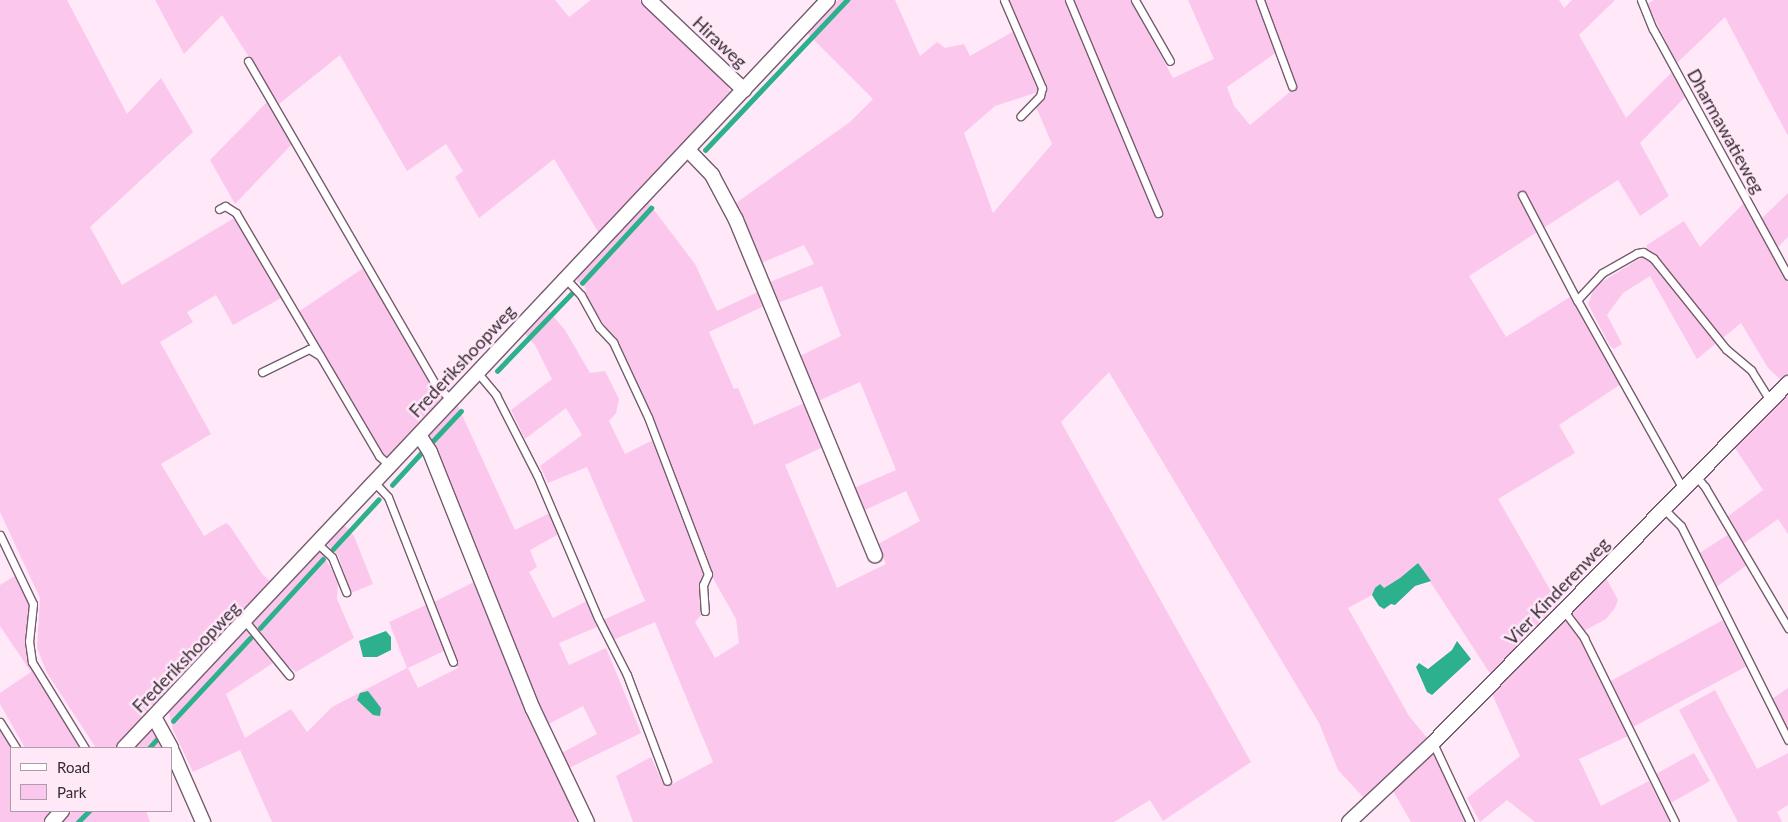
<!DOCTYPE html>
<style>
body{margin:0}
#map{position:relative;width:1788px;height:822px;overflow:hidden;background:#ffe8f8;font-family:Lato,sans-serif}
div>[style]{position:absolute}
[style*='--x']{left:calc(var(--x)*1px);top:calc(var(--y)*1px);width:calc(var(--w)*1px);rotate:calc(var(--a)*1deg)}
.green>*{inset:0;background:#fcc7ec}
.water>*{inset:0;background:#2db08c}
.stream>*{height:4.5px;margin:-2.25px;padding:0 2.25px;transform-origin:2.25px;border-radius:2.25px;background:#2db08c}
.roads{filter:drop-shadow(1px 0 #755d6d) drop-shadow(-1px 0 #755d6d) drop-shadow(0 1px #755d6d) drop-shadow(0 -1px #755d6d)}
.service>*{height:7px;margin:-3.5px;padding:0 3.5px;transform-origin:3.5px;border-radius:3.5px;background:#fff}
.minor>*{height:14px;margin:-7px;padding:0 7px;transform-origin:7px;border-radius:7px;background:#fff}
span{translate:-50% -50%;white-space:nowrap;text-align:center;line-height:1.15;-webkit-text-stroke:5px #ffe8f8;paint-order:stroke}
.street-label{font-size:18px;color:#352b32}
.legend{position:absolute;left:10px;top:747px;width:162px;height:65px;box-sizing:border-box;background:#ffe8f8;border:1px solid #ae9ca9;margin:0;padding:6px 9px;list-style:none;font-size:15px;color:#352b32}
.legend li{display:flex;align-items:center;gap:10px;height:25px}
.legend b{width:25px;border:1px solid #ae9ca9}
</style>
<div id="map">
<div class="green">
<div style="clip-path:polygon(0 0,67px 0,127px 114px,161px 78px,193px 132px,90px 227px,122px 285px,236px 217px,283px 297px,233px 325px,216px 295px,187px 312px,193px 322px,160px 342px,211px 434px,161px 464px,204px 536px,226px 523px,229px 525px,262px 574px,272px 583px,116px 748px,96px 748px,47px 673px,37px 648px,40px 598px,0 512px)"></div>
<div style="clip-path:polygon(155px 0,555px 0,569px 17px,591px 0,639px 0,727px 83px,730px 92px,600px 235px,554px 159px,479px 218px,455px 177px,463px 171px,446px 144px,407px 171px,340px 55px,279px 104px,222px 15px,184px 54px)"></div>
<div style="clip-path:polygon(838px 0,895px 0,920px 56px,937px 42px,945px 48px,964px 44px,970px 56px,1014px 31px,1039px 85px,1038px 92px,995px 106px,964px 133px,993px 213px,1052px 144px,1036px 107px,1045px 96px,1045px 86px,1007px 0,1131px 0,1173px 78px,1214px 59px,1188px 0,1256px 0,1277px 52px,1227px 87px,1234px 106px,1250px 125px,1296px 87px,1263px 0,1559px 0,1564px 8px,1572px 0,1615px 0,1579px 35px,1626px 118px,1672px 72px,1685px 97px,1640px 143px,1669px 196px,1640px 216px,1618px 180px,1469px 276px,1506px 337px,1570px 297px,1621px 384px,1559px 425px,1575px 453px,1498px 499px,1560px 607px,1491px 675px,1418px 563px,1400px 578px,1384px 588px,1380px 585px,1372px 595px,1348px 608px,1409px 716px,1428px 739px,1365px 799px,1338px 770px,1319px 723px,1109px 372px,1061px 422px,1251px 762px,1163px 821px,1150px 800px,1114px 822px,633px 822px,616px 776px,651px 757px,665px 788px,713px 762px,655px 622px,613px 640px,603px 620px,645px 601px,587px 467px,548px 483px,540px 466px,582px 435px,566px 408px,525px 439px,511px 410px,552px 379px,535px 345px,524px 333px,547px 309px,565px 330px,590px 373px,605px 371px,619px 399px,616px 413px,609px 421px,625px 454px,655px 439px,706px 574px,703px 613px,695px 622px,715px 658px,739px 643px,736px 619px,710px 573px,620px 354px,622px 351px,588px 301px,585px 287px,577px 281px,577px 276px,648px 202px,695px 264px,717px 311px,760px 291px,766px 305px,709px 332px,734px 389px,738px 388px,754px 425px,807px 402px,825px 446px,785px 465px,837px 588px,886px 564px,878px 544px,920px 521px,906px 491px,863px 511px,854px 488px,896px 470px,860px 382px,816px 402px,798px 357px,841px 336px,822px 286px,778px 303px,770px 282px,814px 264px,804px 245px,759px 264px,736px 203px,850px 122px,873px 99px,807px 33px)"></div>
<div style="clip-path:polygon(1654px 0,1788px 0,1788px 136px,1725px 17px,1677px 63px,1647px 4px)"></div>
<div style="clip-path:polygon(269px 100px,294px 142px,235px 204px,210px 160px)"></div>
<div style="clip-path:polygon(1788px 193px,1788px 237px,1778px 247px,1761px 219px)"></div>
<div style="clip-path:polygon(1744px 203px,1788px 283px,1788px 373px,1781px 380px,1768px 368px,1741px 323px,1697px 359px,1650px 276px,1623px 293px,1607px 315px,1622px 344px,1614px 349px,1610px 346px,1588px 304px,1595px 286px,1644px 256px,1647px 245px,1684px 221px,1700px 247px)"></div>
<div style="clip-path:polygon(365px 267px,442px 396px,442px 401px,388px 459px,378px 449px,298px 312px)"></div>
<div style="clip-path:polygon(1788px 390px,1788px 534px,1778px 519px,1743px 544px,1727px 517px,1763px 490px,1733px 445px)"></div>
<div style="clip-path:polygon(456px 402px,515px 530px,550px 513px,559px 534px,530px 550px,537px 567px,529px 572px,553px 618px,587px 601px,597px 627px,559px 643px,569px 665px,606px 648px,641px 733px,563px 771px,556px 756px,597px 734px,583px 706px,543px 727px,426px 437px)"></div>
<div style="clip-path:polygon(344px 525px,354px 536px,373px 584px,351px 593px,338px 555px,326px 543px)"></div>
<div style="clip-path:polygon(1729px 534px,1747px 565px,1715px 588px,1698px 554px)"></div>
<div style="clip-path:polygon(320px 550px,338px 580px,337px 599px,354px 638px,296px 672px,275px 656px,253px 627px,252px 621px)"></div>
<div style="clip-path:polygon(21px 572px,34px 599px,33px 657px,86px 748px,25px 748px,0 704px,0 693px,31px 672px,0 626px,0 585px)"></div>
<div style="clip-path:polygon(1606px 578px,1618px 600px,1615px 608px,1606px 619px,1584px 631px,1572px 612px)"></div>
<div style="clip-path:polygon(480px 579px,568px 791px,576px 822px,272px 822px,240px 750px,193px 772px,173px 730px,169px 712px,247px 627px,273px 663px,226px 694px,245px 738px,291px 709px,307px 732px,332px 707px,407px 668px,389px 622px,428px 604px,446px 650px,408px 668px,418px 688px,458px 668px,432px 603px)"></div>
<div style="clip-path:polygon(1565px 619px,1580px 638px,1628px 736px,1579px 759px,1601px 806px,1649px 781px,1670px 822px,1535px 822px,1507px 800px,1480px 822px,1467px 798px,1520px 756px,1492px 694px)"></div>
<div style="clip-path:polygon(1723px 620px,1747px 666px,1633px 727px,1609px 682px)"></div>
<div style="clip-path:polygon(1788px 688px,1788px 730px,1772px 699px)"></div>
<div style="clip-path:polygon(1715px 690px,1757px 769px,1788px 753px,1788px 805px,1777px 812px,1782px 822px,1738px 822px,1679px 710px)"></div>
<div style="clip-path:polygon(0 719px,16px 748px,11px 748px,11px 811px,54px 811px,46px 822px,0 822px)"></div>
<div style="clip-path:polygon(154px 725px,171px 748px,131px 748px)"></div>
<div style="clip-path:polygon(1436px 751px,1471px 822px,1411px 822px,1392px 789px,1432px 752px)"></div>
<div style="clip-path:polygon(1694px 753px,1710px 781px,1669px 804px,1654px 775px)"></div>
<div style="clip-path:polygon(73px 811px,146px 811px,150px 822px,62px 822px)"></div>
</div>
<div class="water">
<div style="clip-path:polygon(1418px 563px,1431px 581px,1415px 586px,1395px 605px,1391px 604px,1384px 609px,1379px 606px,1372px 595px,1375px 588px,1380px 584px,1384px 588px,1400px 578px)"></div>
<div style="clip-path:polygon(386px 631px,391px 637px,391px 650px,377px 657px,363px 657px,359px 641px)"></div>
<div style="clip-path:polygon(1457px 641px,1471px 659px,1432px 695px,1427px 692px,1416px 667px,1419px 663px,1428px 669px,1452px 650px)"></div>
<div style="clip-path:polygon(368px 691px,381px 708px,380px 716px,373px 715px,357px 700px,360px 693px)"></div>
</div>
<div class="stream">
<div style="--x:705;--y:150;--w:207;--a:-46.6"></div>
<div style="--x:582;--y:283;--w:102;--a:-47.4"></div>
<div style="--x:497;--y:371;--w:110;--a:-46.1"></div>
<div style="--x:430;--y:444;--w:45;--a:-46.8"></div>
<div style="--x:392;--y:485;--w:45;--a:-47.7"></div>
<div style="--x:333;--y:549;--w:67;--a:-47.4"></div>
<div style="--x:260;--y:628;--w:93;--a:-47.6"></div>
<div style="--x:173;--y:721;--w:113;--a:-47.1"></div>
<div style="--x:149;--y:748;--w:13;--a:-48"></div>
<div style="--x:78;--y:822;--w:16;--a:-45"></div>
</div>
<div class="roads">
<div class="service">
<div style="--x:1004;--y:0;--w:96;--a:66.6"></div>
<div style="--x:1042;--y:88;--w:8;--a:104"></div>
<div style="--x:1040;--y:96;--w:28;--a:134"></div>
<div style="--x:1069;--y:0;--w:231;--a:67.3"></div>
<div style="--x:1135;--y:0;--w:70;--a:60.2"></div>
<div style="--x:1260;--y:0;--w:92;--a:69.6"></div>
<div style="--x:1641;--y:0;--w:31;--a:68"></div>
<div style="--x:1653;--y:29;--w:281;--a:61.3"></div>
<div style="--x:248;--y:61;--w:375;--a:59.9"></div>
<div style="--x:436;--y:385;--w:21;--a:45"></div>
<div style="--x:1522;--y:195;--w:119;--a:62.4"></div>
<div style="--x:219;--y:209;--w:7;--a:-27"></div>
<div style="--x:225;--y:206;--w:13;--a:32"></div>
<div style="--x:236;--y:213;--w:282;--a:59.5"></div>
<div style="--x:379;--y:456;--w:15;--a:42"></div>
<div style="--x:566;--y:279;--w:22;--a:47"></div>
<div style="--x:581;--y:295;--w:37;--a:61"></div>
<div style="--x:599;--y:327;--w:21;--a:47"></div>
<div style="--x:613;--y:342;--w:83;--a:65"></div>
<div style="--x:648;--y:417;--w:168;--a:69.1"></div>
<div style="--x:708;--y:574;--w:12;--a:114"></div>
<div style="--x:703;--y:585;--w:26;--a:86"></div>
<div style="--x:262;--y:372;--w:52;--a:-26.1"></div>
<div style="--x:309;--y:349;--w:13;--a:32"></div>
<div style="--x:477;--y:372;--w:30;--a:50"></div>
<div style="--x:496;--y:395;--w:90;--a:62.9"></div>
<div style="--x:537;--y:475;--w:155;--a:66.9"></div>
<div style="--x:598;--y:618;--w:64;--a:63"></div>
<div style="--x:627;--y:675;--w:113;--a:69.3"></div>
<div style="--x:1695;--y:475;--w:16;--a:50"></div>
<div style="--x:1705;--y:487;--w:164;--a:59.5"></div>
<div style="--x:375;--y:483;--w:19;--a:47"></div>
<div style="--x:388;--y:497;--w:177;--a:68.5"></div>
<div style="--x:1682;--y:487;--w:214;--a:-119.3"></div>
<div style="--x:1577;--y:300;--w:37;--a:-47"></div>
<div style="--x:1602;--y:273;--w:40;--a:-29.7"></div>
<div style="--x:1637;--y:253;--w:6;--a:-9"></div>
<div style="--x:1643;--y:252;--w:12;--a:31"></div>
<div style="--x:1653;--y:258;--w:117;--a:51.3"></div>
<div style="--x:1726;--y:349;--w:33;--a:40"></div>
<div style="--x:1751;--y:370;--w:36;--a:58"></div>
<div style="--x:1663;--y:508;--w:25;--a:45"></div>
<div style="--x:1681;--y:526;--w:239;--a:63.4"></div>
<div style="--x:0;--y:535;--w:76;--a:64.4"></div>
<div style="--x:33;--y:604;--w:37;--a:96"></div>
<div style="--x:29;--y:641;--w:21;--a:82"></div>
<div style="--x:32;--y:662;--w:101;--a:58.4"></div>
<div style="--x:318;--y:544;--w:19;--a:43"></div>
<div style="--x:332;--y:557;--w:38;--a:68"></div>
<div style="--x:1564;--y:611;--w:34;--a:53"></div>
<div style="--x:1584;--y:638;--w:205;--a:63.7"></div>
<div style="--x:245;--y:621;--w:70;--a:50.8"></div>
<div style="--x:0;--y:722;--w:31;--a:58"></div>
<div style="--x:1433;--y:743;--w:87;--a:64.9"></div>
</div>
<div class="minor">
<div style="--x:649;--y:0;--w:131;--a:43.5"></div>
<div style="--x:688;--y:150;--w:35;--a:46"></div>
<div style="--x:712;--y:175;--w:51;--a:61.9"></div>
<div style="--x:736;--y:220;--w:363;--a:67.5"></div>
<div style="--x:419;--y:435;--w:20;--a:57"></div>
<div style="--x:430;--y:452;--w:277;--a:68.2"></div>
<div style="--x:533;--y:709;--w:125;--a:64.5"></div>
<div style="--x:154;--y:717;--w:35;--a:61"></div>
<div style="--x:124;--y:748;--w:1027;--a:-46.74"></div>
<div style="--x:171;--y:749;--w:80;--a:66.3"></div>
<div style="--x:52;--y:822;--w:15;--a:-48"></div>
<div style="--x:1349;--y:822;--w:115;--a:-43.2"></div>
<div style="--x:1433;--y:743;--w:506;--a:-45.4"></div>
</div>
</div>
<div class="street-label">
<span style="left:720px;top:42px;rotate:43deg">Hiraweg</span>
<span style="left:1726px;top:131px;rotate:61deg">Dharmawatieweg</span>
<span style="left:462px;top:361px;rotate:-47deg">Frederikshoopweg</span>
<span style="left:1557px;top:591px;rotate:-46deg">Vier Kinderenweg</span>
<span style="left:186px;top:657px;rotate:-46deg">Frederikshoopweg</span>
</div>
<ul class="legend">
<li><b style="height:6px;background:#fff"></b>Road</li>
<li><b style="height:14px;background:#fcc7ec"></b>Park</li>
</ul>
</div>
